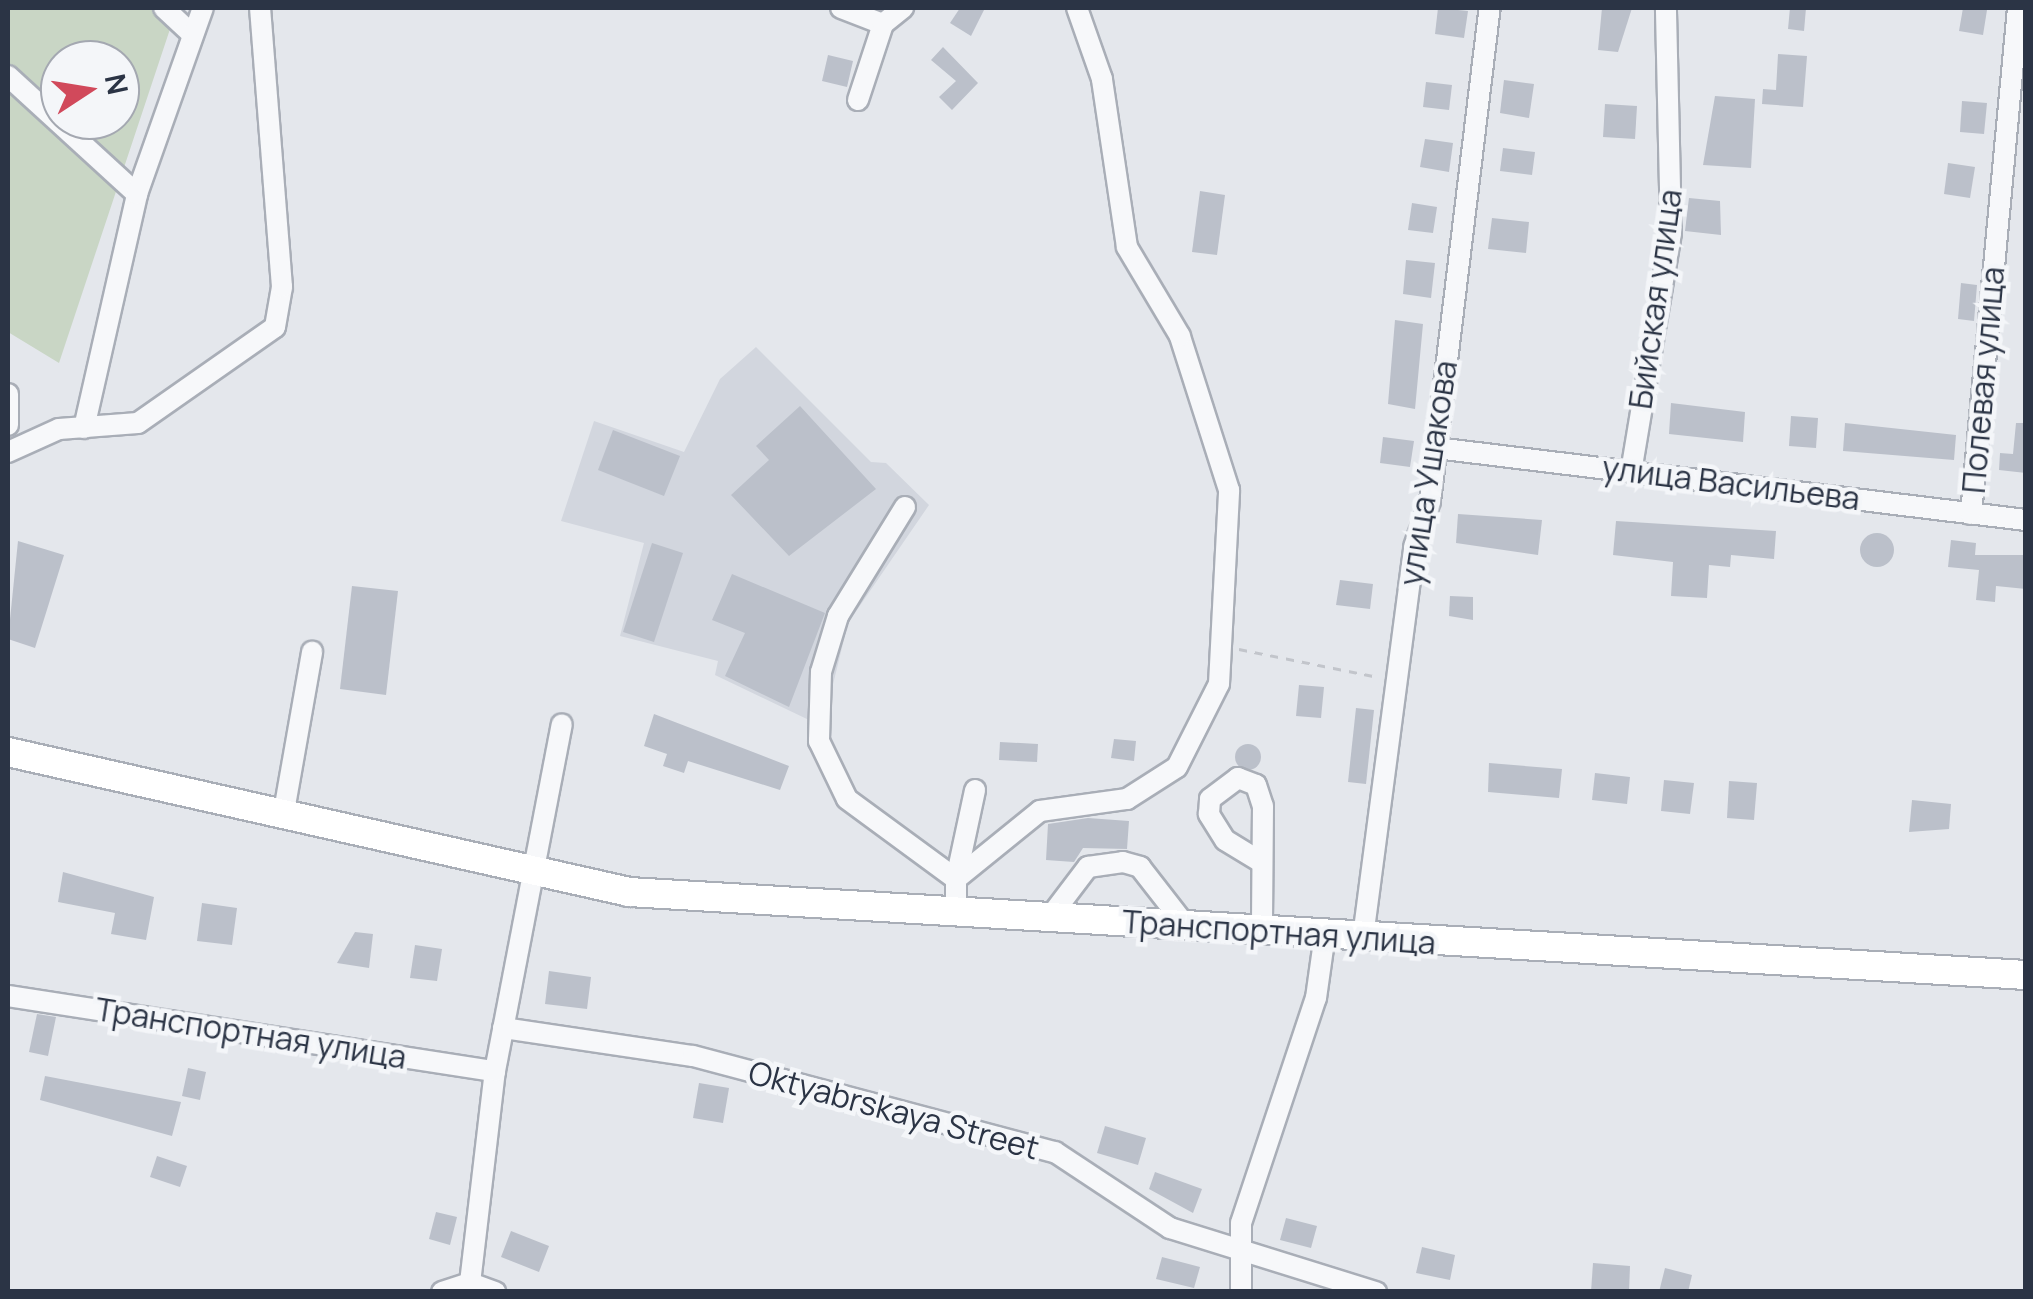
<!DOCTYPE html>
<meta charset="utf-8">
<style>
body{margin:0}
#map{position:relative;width:2033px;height:1299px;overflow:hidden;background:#e4e7ec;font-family:Manrope,sans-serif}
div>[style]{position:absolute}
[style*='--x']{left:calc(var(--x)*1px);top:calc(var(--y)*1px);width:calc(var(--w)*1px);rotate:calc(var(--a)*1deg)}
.built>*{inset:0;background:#d2d6de}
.green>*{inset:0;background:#c9d6c5}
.building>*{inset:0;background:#bbc0ca}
.round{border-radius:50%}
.path>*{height:2.5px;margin-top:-1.25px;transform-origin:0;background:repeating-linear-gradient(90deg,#c2c5cb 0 8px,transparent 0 16px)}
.roads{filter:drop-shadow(2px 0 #a9aeb7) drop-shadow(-2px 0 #a9aeb7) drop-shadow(0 2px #a9aeb7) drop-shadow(0 -2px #a9aeb7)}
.minor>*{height:20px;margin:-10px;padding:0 10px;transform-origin:10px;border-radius:10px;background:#f7f8fa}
.major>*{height:28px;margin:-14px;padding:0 14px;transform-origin:14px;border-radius:14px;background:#fff}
span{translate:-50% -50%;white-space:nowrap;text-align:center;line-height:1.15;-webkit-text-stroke:9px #f4f6f9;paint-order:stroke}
.street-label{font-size:32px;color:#2b3445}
.frame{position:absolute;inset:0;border:10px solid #2b3445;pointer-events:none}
.north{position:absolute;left:40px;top:40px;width:100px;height:100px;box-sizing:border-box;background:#f4f6f9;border:2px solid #a4a8b1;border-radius:50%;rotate:78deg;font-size:28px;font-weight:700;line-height:40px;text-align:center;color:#2b3445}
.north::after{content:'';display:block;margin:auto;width:35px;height:45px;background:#d1495b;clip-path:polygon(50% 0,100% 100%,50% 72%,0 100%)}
</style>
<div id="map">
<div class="built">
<div style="clip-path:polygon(756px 347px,871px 462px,886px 463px,929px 505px,848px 623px,826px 713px,809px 720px,715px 675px,718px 661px,620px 636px,644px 543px,561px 521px,594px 421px,684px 452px,720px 379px)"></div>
</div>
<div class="green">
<div style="clip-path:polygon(evenodd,8px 8px,177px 8px,59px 363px,8px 332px,8px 8px,60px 60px,120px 60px,120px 120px,60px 120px,60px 60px)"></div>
</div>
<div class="building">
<div style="clip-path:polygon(960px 8px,985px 8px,971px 36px,950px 23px)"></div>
<div style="clip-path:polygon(1438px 8px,1468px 11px,1464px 38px,1435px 34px)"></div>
<div style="clip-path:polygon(1602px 8px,1632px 8px,1618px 52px,1598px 50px)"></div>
<div style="clip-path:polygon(1790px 8px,1806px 8px,1804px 31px,1788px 29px)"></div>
<div style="clip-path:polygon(1963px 8px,1987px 10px,1983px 35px,1959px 31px)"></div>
<div style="clip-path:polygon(943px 47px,978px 83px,952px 110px,939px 97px,956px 81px,931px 60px)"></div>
<div style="clip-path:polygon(1778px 54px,1807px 56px,1803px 107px,1762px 104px,1763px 89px,1776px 90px)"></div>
<div style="clip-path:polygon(828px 55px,853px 61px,847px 87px,822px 81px)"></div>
<div style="clip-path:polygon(1504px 80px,1534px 84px,1529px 118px,1500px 113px)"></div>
<div style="clip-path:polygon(1426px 82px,1452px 85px,1449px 110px,1423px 107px)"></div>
<div style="clip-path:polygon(1715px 96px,1755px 99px,1751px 168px,1703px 165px)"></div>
<div style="clip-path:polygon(1962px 101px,1987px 103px,1984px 134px,1960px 132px)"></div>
<div style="clip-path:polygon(1605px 104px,1637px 106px,1635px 139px,1603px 137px)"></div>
<div style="clip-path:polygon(1425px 139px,1453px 143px,1449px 172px,1420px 167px)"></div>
<div style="clip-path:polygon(1503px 148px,1535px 152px,1532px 175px,1500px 171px)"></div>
<div style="clip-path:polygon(1948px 163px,1975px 167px,1970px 198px,1944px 194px)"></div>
<div style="clip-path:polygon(1200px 191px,1225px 195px,1217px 255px,1192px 252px)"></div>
<div style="clip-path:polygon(1689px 198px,1720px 201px,1721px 235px,1685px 231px)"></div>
<div style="clip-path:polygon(1412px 203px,1437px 207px,1433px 233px,1408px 230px)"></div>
<div style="clip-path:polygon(1492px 218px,1529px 222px,1526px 253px,1488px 249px)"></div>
<div style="clip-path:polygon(1406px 260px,1435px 263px,1431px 298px,1403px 294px)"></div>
<div style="clip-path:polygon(1961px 283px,1977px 285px,1974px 321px,1958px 319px)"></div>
<div style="clip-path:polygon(1395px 320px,1423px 324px,1415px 409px,1388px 404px)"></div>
<div style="clip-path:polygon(1671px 403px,1745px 412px,1743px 442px,1669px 434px)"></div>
<div style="clip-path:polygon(800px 406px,876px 489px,789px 556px,731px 495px,769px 460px,756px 446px)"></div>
<div style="clip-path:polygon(1791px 416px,1818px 418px,1816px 448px,1789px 446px)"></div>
<div style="clip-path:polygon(1845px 423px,1956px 435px,1954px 460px,1843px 451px)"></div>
<div style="clip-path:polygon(2016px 423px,2026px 423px,2026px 473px,1999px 470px,2000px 453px,2013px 454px)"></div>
<div style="clip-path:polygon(613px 430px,680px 456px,664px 496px,598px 470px)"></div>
<div style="clip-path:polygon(1383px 437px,1414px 441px,1410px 467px,1380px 463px)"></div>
<div style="clip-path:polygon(1458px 514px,1542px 520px,1538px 555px,1456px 543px)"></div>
<div style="clip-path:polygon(1616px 521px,1776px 531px,1774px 559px,1731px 555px,1730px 567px,1709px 565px,1707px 598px,1671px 596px,1673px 562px,1613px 555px)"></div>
<div class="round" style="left:1860px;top:533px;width:34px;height:34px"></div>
<div style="clip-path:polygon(1951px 540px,1976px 543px,1975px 555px,2026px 555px,2026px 589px,1996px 586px,1995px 602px,1976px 600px,1979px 570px,1948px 567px)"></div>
<div style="clip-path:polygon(18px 541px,64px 555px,35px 648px,8px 639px)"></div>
<div style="clip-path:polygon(652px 543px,683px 553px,654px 642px,623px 632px)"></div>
<div style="clip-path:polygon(732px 574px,825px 613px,789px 707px,725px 676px,745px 633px,712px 620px)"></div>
<div style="clip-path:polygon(1340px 580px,1373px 584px,1370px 609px,1336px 605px)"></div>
<div style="clip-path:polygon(352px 586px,398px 591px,386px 695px,340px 689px)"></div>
<div style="clip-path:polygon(1450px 596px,1473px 597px,1473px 620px,1449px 616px)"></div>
<div style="clip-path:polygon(1299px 685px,1324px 687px,1321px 718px,1296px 716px)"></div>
<div style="clip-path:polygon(1356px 708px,1374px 710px,1366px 784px,1348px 782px)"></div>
<div style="clip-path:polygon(654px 714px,789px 766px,780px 790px,688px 761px,684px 773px,663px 766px,667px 754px,644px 746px)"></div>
<div style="clip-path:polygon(1114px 739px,1136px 741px,1134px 761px,1111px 758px)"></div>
<div style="clip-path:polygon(1000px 742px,1038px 744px,1037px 762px,999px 760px)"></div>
<div class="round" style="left:1235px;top:744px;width:26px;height:26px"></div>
<div style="clip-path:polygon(1489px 763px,1562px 769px,1559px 798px,1488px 792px)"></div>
<div style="clip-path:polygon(1595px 773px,1630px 777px,1627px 804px,1592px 800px)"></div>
<div style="clip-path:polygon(1664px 780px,1694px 783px,1690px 814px,1661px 811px)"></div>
<div style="clip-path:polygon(1729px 781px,1757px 783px,1754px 820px,1727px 818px)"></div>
<div style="clip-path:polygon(1912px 800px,1951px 804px,1949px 829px,1909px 832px)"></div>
<div style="clip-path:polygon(1088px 818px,1129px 821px,1127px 849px,1083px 848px,1074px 862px,1046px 860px,1048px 824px)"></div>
<div style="clip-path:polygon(63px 872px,154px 897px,146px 940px,111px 934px,115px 913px,58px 902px)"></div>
<div style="clip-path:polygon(202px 903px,237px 908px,232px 945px,197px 941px)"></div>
<div style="clip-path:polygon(355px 932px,373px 934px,369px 968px,337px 963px)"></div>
<div style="clip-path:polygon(415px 945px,442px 949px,437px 981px,410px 978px)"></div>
<div style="clip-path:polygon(549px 971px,591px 977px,587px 1009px,545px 1004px)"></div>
<div style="clip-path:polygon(37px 1014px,56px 1017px,48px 1056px,29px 1052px)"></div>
<div style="clip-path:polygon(188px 1068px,206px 1072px,200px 1100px,182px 1096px)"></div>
<div style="clip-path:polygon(45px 1076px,181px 1102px,172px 1136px,40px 1100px)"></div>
<div style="clip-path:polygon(699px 1083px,729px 1088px,723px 1123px,693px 1118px)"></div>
<div style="clip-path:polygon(1105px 1126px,1146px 1138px,1138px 1165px,1097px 1153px)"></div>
<div style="clip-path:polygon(157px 1156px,187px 1166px,180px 1187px,150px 1177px)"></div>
<div style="clip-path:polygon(1155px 1172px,1202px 1189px,1193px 1213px,1149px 1189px)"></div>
<div style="clip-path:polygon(436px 1212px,457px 1217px,450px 1245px,429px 1239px)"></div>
<div style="clip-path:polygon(1286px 1218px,1317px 1226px,1311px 1248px,1280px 1240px)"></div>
<div style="clip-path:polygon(511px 1231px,549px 1246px,539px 1272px,501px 1257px)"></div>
<div style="clip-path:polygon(1422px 1247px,1455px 1255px,1450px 1280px,1416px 1273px)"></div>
<div style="clip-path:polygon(1162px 1257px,1200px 1267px,1194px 1288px,1156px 1279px)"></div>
<div style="clip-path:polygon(1593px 1263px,1630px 1266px,1629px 1292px,1591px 1292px)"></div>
<div style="clip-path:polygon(1665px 1268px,1692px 1275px,1688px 1292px,1659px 1292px)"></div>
</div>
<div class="path">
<div style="--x:1239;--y:649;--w:142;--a:11.4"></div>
</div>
<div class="roads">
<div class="minor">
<div style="--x:164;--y:8;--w:34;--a:43"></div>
<div style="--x:841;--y:8;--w:45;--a:20.9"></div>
<div style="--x:8;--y:76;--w:175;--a:42.5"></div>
<div style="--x:858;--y:100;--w:80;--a:-71.8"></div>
<div style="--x:883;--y:24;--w:26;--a:-39"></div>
<div style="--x:8;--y:394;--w:31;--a:90"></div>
<div style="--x:84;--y:428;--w:240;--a:-77.2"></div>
<div style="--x:137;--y:194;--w:197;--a:-70.5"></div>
<div style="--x:1436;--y:448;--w:594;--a:6.96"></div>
<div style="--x:8;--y:452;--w:56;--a:-24.3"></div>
<div style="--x:59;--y:429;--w:79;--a:-4.3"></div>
<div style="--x:138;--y:423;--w:167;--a:-35"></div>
<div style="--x:275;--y:327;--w:41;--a:-80.1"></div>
<div style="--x:282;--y:287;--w:280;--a:-94.5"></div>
<div style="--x:1631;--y:472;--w:243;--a:-80.5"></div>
<div style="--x:1671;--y:232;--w:224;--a:-91.3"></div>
<div style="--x:905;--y:507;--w:128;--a:121.6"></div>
<div style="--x:838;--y:616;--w:59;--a:106.9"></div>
<div style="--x:821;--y:672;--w:69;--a:91.7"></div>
<div style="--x:819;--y:741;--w:64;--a:64.2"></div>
<div style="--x:847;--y:799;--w:135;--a:36.3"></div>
<div style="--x:956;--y:879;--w:33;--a:90"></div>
<div style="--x:1971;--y:514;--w:508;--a:-84.69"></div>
<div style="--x:283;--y:817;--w:168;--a:-80"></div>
<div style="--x:1261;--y:862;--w:42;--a:-148.6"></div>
<div style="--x:1225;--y:840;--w:31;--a:-122"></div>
<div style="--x:1209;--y:814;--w:15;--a:-86"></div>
<div style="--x:1210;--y:799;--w:35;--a:-37"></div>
<div style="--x:1238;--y:778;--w:19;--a:21"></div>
<div style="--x:1256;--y:785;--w:22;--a:72"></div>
<div style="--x:1263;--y:806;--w:125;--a:90.5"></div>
<div style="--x:956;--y:879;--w:108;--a:-39"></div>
<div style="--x:1040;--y:811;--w:88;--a:-7.9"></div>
<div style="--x:1127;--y:799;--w:59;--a:-32.6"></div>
<div style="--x:1177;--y:767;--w:93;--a:-63.2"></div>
<div style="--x:1219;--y:684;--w:194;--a:-87"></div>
<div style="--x:1229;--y:490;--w:162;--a:-107.7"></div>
<div style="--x:1180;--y:336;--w:104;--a:-120.8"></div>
<div style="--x:1127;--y:247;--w:170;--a:-98.5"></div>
<div style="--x:1102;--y:79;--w:75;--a:-109.4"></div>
<div style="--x:956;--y:879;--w:91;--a:-77.9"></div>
<div style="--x:1050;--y:917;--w:63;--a:-52.8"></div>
<div style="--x:1088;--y:867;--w:35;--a:-8"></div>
<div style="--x:1123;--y:862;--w:18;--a:16"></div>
<div style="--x:1140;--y:867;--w:75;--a:52.1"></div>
<div style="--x:1363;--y:937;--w:393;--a:-82.5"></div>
<div style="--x:1414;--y:547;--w:49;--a:-70.8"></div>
<div style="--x:1430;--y:501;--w:497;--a:-83.1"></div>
<div style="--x:8;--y:996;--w:493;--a:8.8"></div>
<div style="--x:503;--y:1028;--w:192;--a:8.4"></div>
<div style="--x:693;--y:1056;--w:375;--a:14.9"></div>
<div style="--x:1055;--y:1152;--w:138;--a:33.5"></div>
<div style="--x:1170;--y:1228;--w:216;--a:17.3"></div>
<div style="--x:470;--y:1283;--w:213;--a:-83.3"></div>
<div style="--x:495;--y:1071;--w:353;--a:-79.1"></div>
<div style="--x:442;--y:1292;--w:29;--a:-18"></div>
<div style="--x:470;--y:1283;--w:27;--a:20"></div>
<div style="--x:1241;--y:1292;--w:69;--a:-90"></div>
<div style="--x:1241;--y:1223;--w:237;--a:-71.6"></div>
<div style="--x:1316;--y:998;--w:65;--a:-82"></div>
</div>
<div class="major">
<div style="--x:8;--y:752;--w:637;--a:12.7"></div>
<div style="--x:629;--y:892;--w:1399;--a:3.4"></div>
</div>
</div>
<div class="street-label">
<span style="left:1655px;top:299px;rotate:-82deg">Бийская улица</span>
<span style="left:1983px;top:380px;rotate:-85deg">Полевая улица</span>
<span style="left:1428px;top:473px;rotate:-81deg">улица Ушакова</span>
<span style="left:1731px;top:483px;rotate:7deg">улица Васильева</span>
<span style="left:1279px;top:932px;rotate:4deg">Транспортная улица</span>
<span style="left:251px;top:1033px;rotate:9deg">Транспортная улица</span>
<span style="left:894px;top:1110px;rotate:15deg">Oktyabrskaya Street</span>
</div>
<div class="frame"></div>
<div class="north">N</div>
</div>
